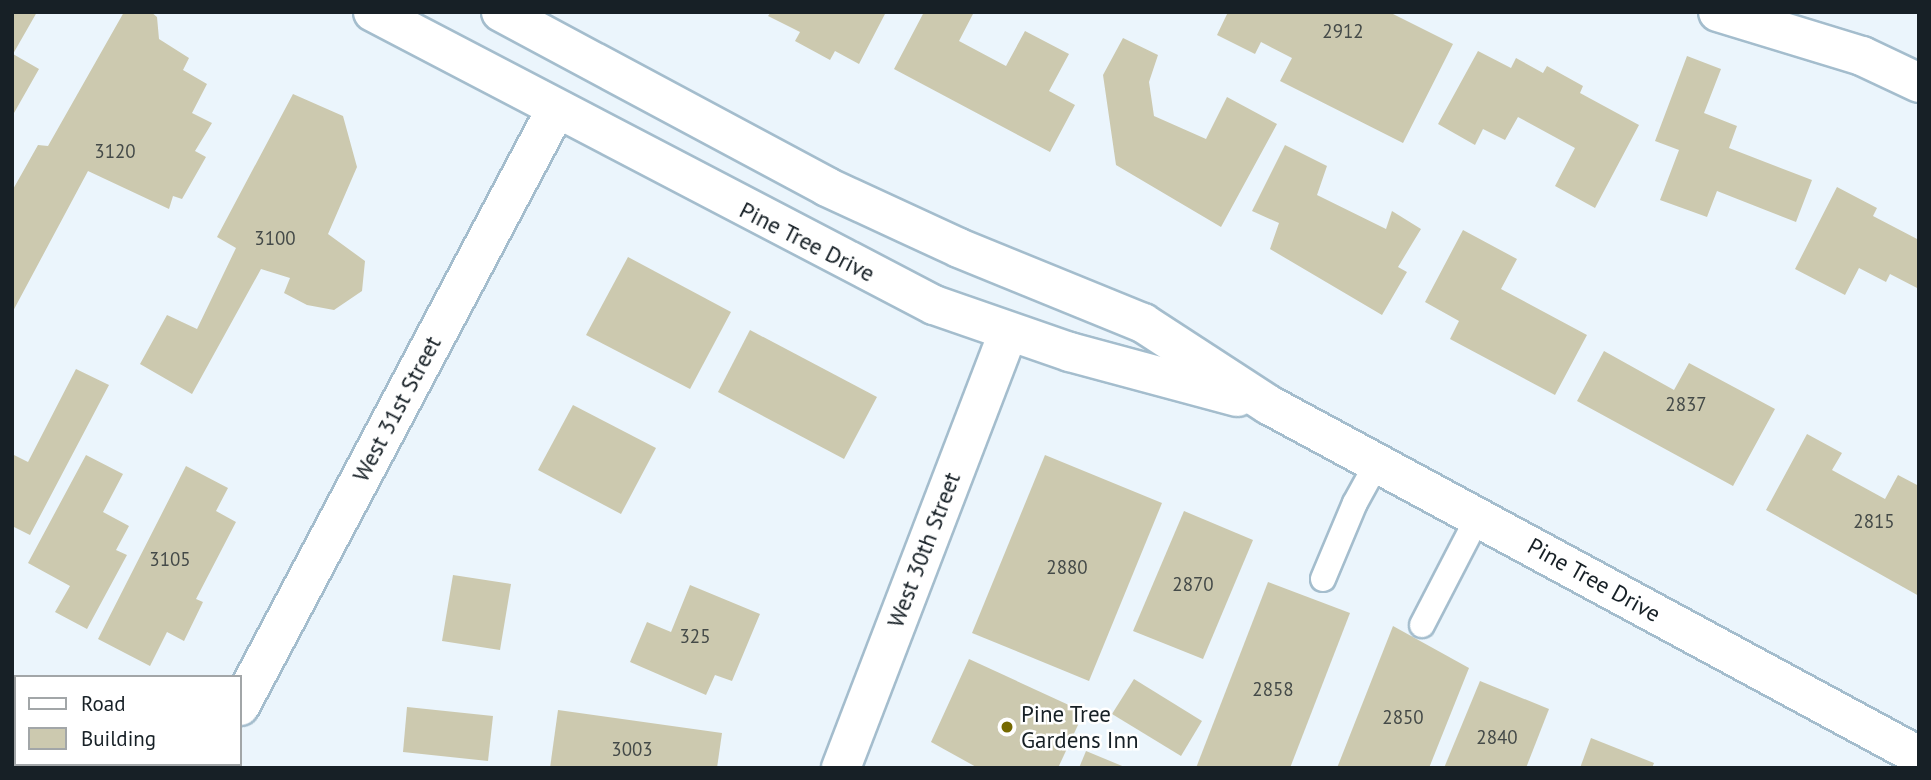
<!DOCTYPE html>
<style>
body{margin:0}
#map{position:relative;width:1931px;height:780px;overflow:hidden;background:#ebf5fc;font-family:"PT Sans",sans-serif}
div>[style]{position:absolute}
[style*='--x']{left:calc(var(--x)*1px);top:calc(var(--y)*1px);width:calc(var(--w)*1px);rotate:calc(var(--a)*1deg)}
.building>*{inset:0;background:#ccc9af}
.roads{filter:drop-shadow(2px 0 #a4bdcd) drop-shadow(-2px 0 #a4bdcd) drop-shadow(0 2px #a4bdcd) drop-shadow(0 -2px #a4bdcd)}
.service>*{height:24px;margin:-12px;padding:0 12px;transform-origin:12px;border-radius:12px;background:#fff}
.minor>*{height:38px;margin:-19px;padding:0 19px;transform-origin:19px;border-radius:19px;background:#fff}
.secondary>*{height:38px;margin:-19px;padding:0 19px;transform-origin:19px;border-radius:19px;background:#fff}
.dots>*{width:19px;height:19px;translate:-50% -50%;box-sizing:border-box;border:4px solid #fff;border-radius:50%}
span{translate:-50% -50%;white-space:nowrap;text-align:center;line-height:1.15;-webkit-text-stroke:5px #fff;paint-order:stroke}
.number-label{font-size:19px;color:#444a48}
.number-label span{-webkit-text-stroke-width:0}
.street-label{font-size:23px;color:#172026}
.poi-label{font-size:23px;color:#172026}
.left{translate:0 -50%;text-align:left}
.frame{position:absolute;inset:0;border:14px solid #172026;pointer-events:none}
.legend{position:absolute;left:14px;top:675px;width:228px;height:91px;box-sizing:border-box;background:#fff;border:2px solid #a2a6a8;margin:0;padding:9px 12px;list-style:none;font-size:21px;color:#172026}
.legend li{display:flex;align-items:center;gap:14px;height:35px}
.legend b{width:35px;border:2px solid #a2a6a8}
</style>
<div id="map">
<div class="building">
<div style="clip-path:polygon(12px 12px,37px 12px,13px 54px,39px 69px,14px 113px)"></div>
<div style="clip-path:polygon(124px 12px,151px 12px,157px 17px,159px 39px,189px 58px,183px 70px,207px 84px,192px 113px,212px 123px,195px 151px,206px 157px,182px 199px,173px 196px,169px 209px,88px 171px,12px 313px,12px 191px,38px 145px,48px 146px)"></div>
<div style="clip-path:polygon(771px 12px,886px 12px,859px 64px,835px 51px,830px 60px,795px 41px,800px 32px,768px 16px)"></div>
<div style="clip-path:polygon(924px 12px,974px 12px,959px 41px,1006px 66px,1025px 31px,1069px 54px,1049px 91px,1075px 105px,1050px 152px,894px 69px)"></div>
<div style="clip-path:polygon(1228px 12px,1389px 12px,1453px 44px,1403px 143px,1280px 81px,1292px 58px,1261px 42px,1255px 54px,1217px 35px)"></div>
<div style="clip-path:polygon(1123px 38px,1158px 55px,1149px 82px,1154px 116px,1206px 139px,1227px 97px,1277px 124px,1221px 227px,1116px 165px,1103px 75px)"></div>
<div style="clip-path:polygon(1478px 51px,1511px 68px,1516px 58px,1543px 73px,1547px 66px,1583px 86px,1580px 93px,1639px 125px,1595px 208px,1555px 186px,1575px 148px,1518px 117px,1505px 140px,1483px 129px,1475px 145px,1438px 124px)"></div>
<div style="clip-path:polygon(1687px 56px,1721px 69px,1704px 113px,1737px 126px,1729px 148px,1812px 180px,1796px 222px,1717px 191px,1707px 217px,1660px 200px,1679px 150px,1655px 141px)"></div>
<div style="clip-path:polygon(293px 94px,343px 116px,357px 167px,328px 234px,365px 261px,362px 291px,334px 310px,307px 305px,284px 293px,290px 278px,261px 269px,192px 394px,140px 364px,167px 315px,197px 329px,236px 248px,217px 237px)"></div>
<div style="clip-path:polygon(1285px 145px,1327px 166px,1317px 195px,1386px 229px,1392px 211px,1421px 229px,1398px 267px,1407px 272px,1382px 315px,1270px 249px,1279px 223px,1252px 211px)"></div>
<div style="clip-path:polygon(1837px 187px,1877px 208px,1873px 216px,1919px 240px,1919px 289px,1890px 274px,1886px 282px,1859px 268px,1845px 295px,1795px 269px)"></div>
<div style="clip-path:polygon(1463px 230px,1517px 259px,1501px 289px,1587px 335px,1555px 395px,1450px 339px,1459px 321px,1425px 302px)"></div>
<div style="clip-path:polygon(628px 257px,731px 312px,690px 389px,586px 335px)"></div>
<div style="clip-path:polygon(750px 330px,877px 397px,844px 459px,718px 392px)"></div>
<div style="clip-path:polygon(1604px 351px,1674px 390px,1689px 363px,1775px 409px,1733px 486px,1577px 401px)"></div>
<div style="clip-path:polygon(76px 369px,109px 385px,30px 535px,12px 526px,12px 454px,28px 462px)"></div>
<div style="clip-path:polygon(573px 405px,656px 448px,621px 514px,538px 470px)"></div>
<div style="clip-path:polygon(1807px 434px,1842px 453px,1832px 470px,1885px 499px,1898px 475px,1919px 486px,1919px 596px,1766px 510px)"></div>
<div style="clip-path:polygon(86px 455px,123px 474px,103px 512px,129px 526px,116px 550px,127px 555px,87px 629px,55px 612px,70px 586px,28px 563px)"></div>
<div style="clip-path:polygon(1045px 455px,1162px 503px,1089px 681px,972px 633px)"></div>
<div style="clip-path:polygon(186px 466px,228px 488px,216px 511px,236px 522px,196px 599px,203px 602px,184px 641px,167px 632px,150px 666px,98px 639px)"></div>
<div style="clip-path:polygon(1184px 511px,1253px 540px,1203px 659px,1133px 631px)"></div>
<div style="clip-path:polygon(453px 575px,511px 584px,500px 650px,442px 641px)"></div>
<div style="clip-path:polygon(1268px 582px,1350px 613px,1290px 768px,1196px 768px)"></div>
<div style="clip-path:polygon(690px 585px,760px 614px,732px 681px,715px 675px,706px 695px,630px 662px,647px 622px,671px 632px)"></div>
<div style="clip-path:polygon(1393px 626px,1469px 668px,1429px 768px,1337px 768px)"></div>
<div style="clip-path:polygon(969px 659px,1084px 712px,1058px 768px,978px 768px,931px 742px)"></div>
<div style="clip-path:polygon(1134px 679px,1202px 721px,1181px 756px,1112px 714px)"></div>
<div style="clip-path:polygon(1480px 681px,1549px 709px,1526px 768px,1444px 768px)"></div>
<div style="clip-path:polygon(407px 707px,493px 716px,488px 761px,403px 752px)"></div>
<div style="clip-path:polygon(558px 710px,722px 733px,717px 768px,550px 768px)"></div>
<div style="clip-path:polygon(1591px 738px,1654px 763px,1652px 768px,1580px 768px)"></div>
<div style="clip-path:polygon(1086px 751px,1127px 768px,1079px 768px)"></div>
</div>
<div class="roads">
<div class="service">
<div style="--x:1323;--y:579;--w:82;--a:-67.2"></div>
<div style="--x:1355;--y:503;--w:46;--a:-61.2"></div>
<div style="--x:1422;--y:625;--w:122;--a:-62.6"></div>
</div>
<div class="minor">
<div style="--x:1718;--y:12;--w:151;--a:17"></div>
<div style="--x:1862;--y:56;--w:63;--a:25.3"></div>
<div style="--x:240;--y:706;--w:673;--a:-62.1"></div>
<div style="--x:12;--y:715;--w:4;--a:27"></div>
<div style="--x:109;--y:764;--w:8;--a:30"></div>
<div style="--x:207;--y:768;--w:4;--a:-63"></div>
<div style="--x:841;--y:768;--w:467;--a:-69"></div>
</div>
<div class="secondary">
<div style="--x:373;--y:12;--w:633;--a:27.58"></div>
<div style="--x:934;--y:305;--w:144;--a:19.1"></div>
<div style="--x:1070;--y:352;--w:173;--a:15.1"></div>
<div style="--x:501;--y:12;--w:370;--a:28.2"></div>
<div style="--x:827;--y:187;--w:145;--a:24.8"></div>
<div style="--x:959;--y:248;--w:199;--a:22.2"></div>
<div style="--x:1143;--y:323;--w:150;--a:33.1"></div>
<div style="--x:1269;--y:405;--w:739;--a:28.37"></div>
</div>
</div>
<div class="dots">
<div style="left:1007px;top:727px;background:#756900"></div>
</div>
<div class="number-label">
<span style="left:1343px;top:32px">2912</span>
<span style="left:115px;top:152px">3120</span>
<span style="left:275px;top:239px">3100</span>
<span style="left:1686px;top:405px">2837</span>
<span style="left:1874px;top:522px">2815</span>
<span style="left:170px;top:560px">3105</span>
<span style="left:1067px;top:568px">2880</span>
<span style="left:1193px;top:585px">2870</span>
<span style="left:695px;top:637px">325</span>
<span style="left:1273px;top:690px">2858</span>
<span style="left:1403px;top:718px">2850</span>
<span style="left:1497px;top:738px">2840</span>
<span style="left:632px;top:750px">3003</span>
</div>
<div class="street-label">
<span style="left:807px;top:242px;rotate:27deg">Pine Tree Drive</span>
<span style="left:397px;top:409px;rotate:-62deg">West 31st Street</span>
<span style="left:924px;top:550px;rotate:-69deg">West 30th Street</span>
<span style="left:1594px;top:580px;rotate:29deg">Pine Tree Drive</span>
</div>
<div class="poi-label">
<span class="left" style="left:1021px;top:727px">Pine Tree<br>Gardens Inn</span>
</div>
<div class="frame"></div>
<ul class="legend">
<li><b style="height:9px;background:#fff"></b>Road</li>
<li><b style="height:19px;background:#ccc9af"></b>Building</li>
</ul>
</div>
